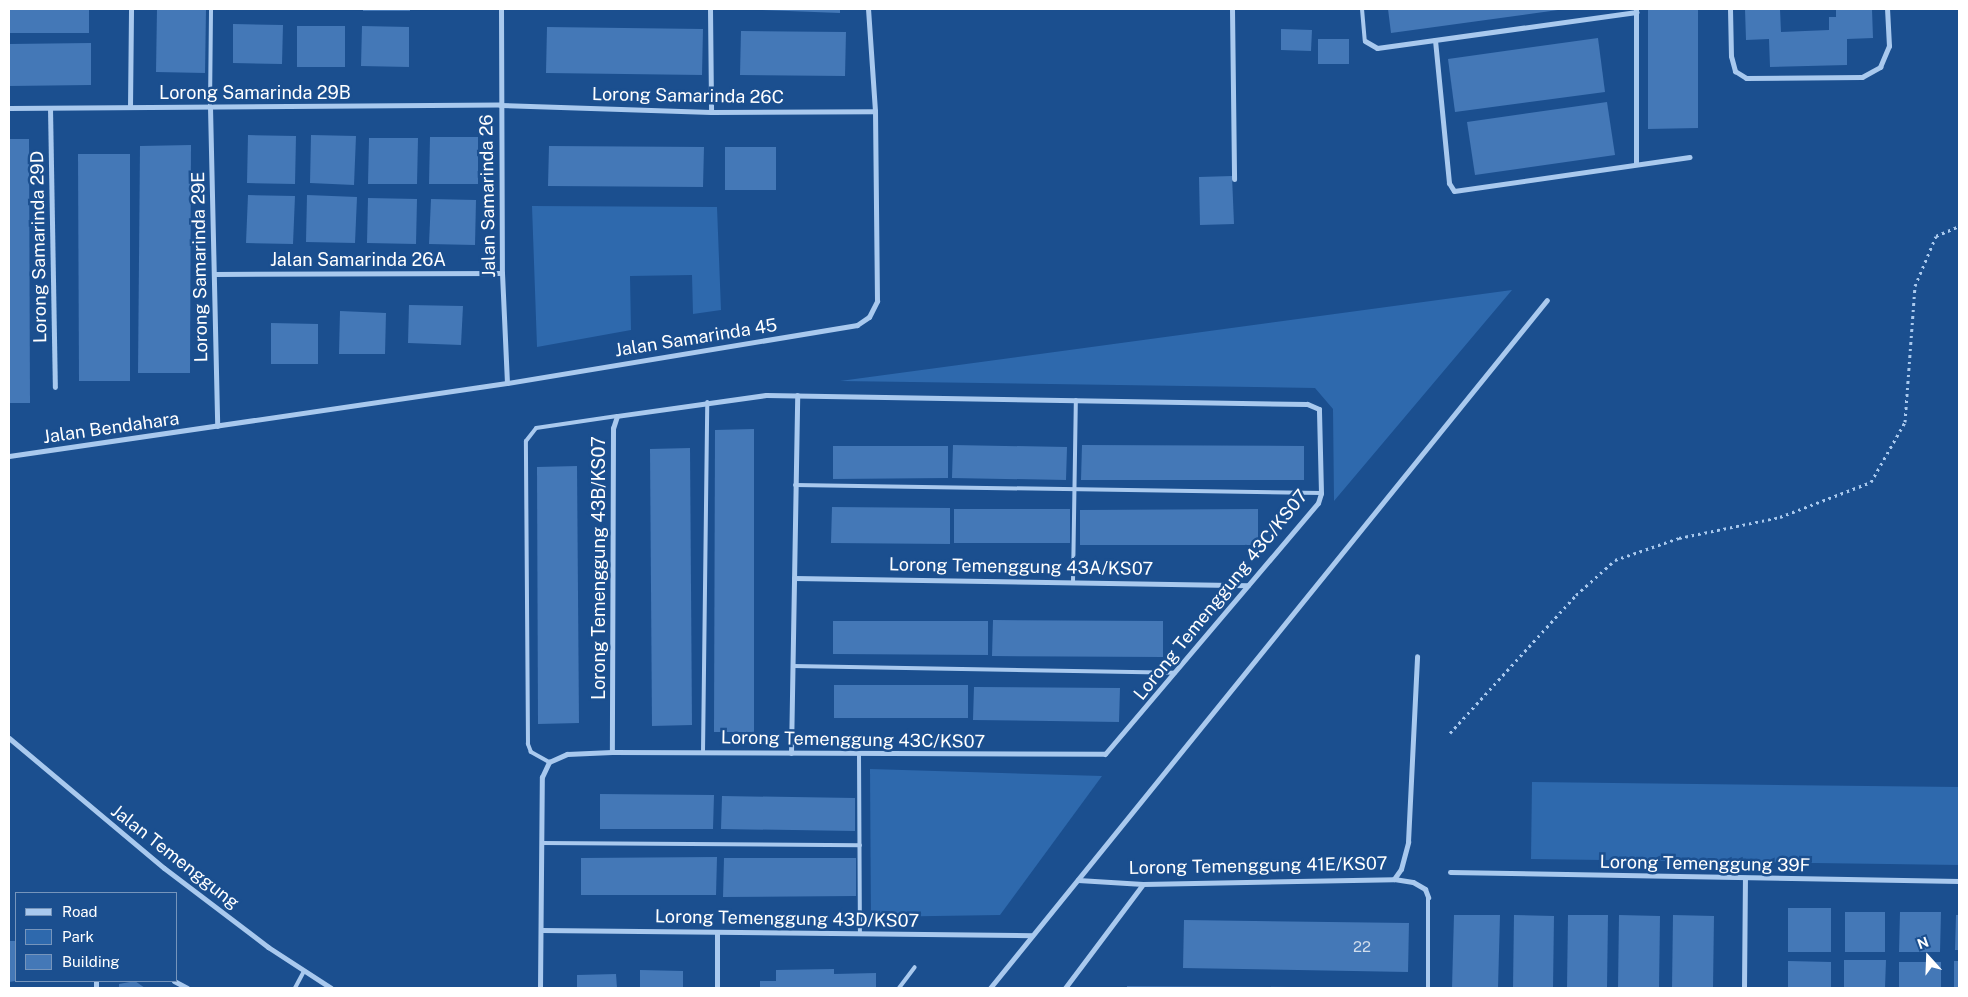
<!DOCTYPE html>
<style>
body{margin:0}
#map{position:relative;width:1968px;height:997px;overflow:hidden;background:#1b4f8f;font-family:"Public Sans",sans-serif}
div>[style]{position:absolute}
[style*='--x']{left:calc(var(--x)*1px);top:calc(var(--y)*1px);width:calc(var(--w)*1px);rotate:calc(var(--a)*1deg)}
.green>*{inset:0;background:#2e69ad}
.building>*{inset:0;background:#4478b7}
.path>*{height:3px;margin-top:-1.5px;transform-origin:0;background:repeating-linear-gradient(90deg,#a9c9ee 0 2.5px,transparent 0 6.5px)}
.service>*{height:4px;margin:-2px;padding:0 2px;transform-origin:2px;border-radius:2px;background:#a9c9ee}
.minor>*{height:5px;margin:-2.5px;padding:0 2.5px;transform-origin:2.5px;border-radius:2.5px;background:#a9c9ee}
span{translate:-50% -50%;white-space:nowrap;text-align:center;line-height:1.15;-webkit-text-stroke:5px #1b4f8f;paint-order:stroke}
.number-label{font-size:15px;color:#d0dded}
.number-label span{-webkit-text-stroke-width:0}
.street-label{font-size:18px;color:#fff}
.frame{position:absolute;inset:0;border:10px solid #fff;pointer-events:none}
.legend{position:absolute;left:15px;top:892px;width:162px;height:90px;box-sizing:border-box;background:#1b4f8f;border:1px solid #7695bc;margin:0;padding:6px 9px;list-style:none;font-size:15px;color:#fff}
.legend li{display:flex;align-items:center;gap:10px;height:25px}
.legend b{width:25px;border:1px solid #7695bc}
.north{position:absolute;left:1903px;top:932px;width:50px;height:50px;-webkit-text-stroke:4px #1b4f8f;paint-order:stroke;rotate:340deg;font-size:14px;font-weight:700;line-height:20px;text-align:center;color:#fff}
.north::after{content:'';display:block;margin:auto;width:18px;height:22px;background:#fff;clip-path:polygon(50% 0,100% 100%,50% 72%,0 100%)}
</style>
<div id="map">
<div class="green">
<div style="clip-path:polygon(532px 206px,717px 207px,721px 310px,693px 314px,692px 275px,630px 276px,631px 330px,537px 347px)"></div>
<div style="clip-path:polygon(1512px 290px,1334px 501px,1333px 409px,1315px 388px,840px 381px)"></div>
<div style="clip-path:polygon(870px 769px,1102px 776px,1000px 915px,871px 917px)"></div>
<div style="clip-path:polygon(1532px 782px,1959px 787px,1959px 865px,1531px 859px)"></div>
</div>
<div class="building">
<div style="clip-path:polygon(9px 9px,89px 9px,89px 33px,9px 33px)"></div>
<div style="clip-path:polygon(157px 9px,206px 9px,205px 73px,156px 72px)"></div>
<div style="clip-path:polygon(363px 9px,410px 9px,410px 11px,363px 11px)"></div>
<div style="clip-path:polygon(735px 9px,840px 9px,840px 13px)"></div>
<div style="clip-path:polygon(1388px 9px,1558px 9px,1558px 10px,1391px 33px)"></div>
<div style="clip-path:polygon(1648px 9px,1698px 9px,1698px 128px,1648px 129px)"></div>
<div style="clip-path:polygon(1745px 9px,1780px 9px,1781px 32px,1829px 30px,1829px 17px,1836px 17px,1836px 9px,1872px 9px,1873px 38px,1847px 39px,1847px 65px,1770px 67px,1769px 39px,1746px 40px)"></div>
<div style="clip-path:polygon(233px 24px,283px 25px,282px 64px,233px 63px)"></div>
<div style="clip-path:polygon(297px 26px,345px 26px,345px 67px,297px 67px)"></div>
<div style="clip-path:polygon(362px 26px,409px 27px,409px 67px,361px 66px)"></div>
<div style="clip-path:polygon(547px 27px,703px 29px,702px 75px,546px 73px)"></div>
<div style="clip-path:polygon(1281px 29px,1312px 30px,1311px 51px,1281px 50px)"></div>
<div style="clip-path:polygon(741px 31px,846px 32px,845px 76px,740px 75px)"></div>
<div style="clip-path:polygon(1598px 38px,1605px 92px,1455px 112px,1448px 59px)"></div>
<div style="clip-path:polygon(1318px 39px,1349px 39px,1349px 64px,1318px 64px)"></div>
<div style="clip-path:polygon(91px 43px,91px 85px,9px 86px,9px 44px)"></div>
<div style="clip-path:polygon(1607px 102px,1615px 155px,1475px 175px,1467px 122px)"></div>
<div style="clip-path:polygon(248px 135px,296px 136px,295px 184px,247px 183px)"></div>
<div style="clip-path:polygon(311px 135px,356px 136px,354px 185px,310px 183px)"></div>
<div style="clip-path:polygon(430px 137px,478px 137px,478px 184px,429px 184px)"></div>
<div style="clip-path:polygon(369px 138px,418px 138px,417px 184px,368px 184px)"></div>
<div style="clip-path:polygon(9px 139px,29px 139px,30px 403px,9px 403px)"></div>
<div style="clip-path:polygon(191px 145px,190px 373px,138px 373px,140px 146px)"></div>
<div style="clip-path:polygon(549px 146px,704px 147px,703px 187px,548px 186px)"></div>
<div style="clip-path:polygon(725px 147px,776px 147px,776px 190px,725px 190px)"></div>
<div style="clip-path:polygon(78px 154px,130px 154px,130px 381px,79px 381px)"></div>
<div style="clip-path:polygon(1232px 176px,1234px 224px,1200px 225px,1199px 177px)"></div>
<div style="clip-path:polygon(248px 195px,295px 196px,293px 244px,246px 243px)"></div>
<div style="clip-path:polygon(307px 195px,357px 197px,355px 243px,306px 242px)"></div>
<div style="clip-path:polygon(368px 198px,417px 199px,416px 244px,367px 243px)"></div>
<div style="clip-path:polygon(431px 199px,476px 200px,475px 245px,429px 244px)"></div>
<div style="clip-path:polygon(409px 305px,463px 306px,461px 345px,408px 343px)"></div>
<div style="clip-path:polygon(340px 311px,386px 313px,385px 354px,339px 354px)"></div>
<div style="clip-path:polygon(271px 323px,318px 324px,318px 364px,271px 364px)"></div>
<div style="clip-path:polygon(754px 429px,754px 732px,714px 732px,715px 430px)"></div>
<div style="clip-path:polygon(953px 445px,1067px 447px,1066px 480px,952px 478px)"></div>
<div style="clip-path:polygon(1082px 445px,1304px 446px,1304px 480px,1081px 480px)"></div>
<div style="clip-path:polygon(833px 446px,948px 446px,948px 478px,833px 479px)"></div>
<div style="clip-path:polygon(690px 448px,692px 725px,652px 726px,650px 449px)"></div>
<div style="clip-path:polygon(577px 466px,579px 723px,538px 724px,537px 467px)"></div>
<div style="clip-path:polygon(832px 507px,950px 508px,950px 544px,831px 543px)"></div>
<div style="clip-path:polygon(954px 509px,1070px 509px,1070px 543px,954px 543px)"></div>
<div style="clip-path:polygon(1258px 509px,1258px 545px,1080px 545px,1080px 510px)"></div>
<div style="clip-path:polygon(993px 620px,1163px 621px,1163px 657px,992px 656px)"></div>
<div style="clip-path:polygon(833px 621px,988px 621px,988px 655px,833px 654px)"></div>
<div style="clip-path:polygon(834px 685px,968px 685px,968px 718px,834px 718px)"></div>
<div style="clip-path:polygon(974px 687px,1120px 688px,1119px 722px,973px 720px)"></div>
<div style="clip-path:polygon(600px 794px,714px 795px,713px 829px,600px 829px)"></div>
<div style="clip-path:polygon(722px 796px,855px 798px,855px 831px,721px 829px)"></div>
<div style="clip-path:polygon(717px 857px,716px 895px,581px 895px,581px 858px)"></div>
<div style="clip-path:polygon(724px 858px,856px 858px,856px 896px,723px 897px)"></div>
<div style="clip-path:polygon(1788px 908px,1831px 908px,1831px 952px,1788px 952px)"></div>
<div style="clip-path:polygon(1845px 912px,1885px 912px,1885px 952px,1845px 952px)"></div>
<div style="clip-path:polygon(1900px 912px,1941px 912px,1940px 952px,1899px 952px)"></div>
<div style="clip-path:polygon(1454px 915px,1500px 915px,1498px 988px,1452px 988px)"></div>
<div style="clip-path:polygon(1514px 915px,1554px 916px,1553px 988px,1513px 988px)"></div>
<div style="clip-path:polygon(1568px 915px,1608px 915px,1607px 988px,1567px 988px)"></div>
<div style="clip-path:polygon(1619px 915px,1660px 916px,1659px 988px,1618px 988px)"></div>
<div style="clip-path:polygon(1673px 915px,1714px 916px,1713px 988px,1672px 988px)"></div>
<div style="clip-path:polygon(1956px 915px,1959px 915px,1959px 950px,1955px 950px)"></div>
<div style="clip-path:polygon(1184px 920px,1409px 923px,1408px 972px,1183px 968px)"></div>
<div style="clip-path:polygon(9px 941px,16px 941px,16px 981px,9px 982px)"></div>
<div style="clip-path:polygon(1844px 960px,1886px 960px,1885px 988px,1844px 988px)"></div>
<div style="clip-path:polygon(1788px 961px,1831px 962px,1831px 988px,1788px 988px)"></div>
<div style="clip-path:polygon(1954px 961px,1959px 961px,1959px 988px,1954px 988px)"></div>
<div style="clip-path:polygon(1899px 962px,1941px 962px,1941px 988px,1899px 988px)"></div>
<div style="clip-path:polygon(834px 969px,834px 974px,876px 973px,876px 988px,760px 988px,760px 981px,776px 981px,776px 970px)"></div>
<div style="clip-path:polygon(640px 970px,683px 971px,683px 988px,640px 988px)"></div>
<div style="clip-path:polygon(616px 974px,617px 988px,577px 988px,577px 975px)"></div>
<div style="clip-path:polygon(135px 981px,145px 988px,119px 988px,119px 984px)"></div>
<div style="clip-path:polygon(1127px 986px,1292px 987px,1292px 988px,1127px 988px)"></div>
</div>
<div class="path">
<div style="--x:1450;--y:733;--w:187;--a:-47.6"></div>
<div style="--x:1576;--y:595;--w:52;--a:-41.9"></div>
<div style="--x:1615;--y:560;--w:68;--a:-19"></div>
<div style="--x:1679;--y:538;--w:103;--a:-11.7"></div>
<div style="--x:1780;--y:517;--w:97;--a:-21"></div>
<div style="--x:1871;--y:482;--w:69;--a:-60.5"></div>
<div style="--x:1905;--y:422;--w:136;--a:-85.8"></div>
<div style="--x:1915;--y:286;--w:54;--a:-67.2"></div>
<div style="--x:1936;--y:236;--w:25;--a:-23"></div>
</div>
<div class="service">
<div style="--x:1362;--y:9;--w:32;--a:85"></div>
<div style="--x:210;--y:107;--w:98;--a:-89.4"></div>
<div style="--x:795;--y:485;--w:526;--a:0.87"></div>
<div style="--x:1073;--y:582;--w:182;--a:-89.1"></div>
<div style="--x:793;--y:666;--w:382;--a:1"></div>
<div style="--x:703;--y:752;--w:350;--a:-89.3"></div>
<div style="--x:859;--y:754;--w:180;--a:89.7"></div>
<div style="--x:549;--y:762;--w:21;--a:-151"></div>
<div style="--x:531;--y:752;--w:9;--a:-111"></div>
<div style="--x:528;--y:744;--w:303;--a:-90.4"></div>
<div style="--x:526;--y:441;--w:16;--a:-52"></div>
<div style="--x:536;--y:428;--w:82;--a:-8.4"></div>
<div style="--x:542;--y:843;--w:318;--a:0.4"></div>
<div style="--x:295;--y:988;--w:19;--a:-62"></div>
<div style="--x:899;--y:988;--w:26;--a:-53"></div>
<div style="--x:1428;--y:988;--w:91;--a:-90"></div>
</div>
<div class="minor">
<div style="--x:501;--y:9;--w:264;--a:89.8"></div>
<div style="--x:502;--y:273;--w:110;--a:87.4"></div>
<div style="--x:710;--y:9;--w:103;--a:89.4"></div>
<div style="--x:1232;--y:9;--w:170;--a:89.3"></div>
<div style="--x:1730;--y:9;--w:47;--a:88.8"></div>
<div style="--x:1731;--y:56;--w:16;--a:75"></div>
<div style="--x:1735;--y:71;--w:13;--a:32"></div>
<div style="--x:1746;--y:78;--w:116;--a:-0.5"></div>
<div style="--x:1862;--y:77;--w:21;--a:-29"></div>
<div style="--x:1880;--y:67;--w:23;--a:-67"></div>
<div style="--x:1889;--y:46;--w:37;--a:-93"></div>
<div style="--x:1435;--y:40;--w:144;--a:84.4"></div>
<div style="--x:1449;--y:183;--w:9;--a:58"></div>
<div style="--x:1454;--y:191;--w:238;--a:-8.2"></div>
<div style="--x:1365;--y:41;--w:14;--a:30"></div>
<div style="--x:1377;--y:48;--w:262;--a:-7.9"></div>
<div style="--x:130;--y:107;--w:98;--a:-89.4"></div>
<div style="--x:210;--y:107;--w:319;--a:88.7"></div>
<div style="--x:9;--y:108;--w:491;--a:-0.4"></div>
<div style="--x:500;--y:105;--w:211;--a:1.9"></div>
<div style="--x:711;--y:112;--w:164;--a:-0.3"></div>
<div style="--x:50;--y:108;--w:279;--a:89"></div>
<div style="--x:1636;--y:164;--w:155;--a:-90"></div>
<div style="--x:214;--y:274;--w:288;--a:-0.2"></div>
<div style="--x:9;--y:456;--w:503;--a:-8.34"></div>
<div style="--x:507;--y:383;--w:355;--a:-9.4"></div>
<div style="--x:857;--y:325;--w:14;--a:-34"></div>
<div style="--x:869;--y:317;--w:18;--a:-63"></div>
<div style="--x:877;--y:301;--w:190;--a:-90.6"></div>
<div style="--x:875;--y:111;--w:102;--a:-93.9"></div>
<div style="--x:794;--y:578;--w:454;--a:0.9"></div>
<div style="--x:9;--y:738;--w:202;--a:40"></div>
<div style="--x:164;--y:868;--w:131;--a:37.2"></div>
<div style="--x:268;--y:947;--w:75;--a:33.1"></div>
<div style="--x:791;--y:753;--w:358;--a:-89"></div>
<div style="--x:1450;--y:872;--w:509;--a:1.01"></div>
<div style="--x:1394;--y:879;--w:19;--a:9"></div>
<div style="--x:1413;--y:882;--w:14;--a:30"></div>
<div style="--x:1425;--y:889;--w:9;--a:69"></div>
<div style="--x:1078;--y:880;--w:65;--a:3.5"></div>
<div style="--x:1143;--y:884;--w:251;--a:-1.1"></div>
<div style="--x:1394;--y:879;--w:12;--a:-55"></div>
<div style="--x:1401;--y:869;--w:28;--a:-75"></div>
<div style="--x:1408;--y:842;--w:186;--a:-87.2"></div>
<div style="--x:541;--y:930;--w:491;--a:0.6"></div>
<div style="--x:717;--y:933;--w:55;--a:90"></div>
<div style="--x:174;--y:981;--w:15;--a:28"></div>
<div style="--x:96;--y:988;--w:7;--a:-90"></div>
<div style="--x:540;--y:988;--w:211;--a:-89.5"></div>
<div style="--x:542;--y:777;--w:17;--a:-65"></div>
<div style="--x:549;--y:762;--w:20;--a:-24"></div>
<div style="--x:567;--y:754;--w:45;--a:-2.5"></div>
<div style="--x:612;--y:752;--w:493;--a:0.2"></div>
<div style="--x:1105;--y:754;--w:329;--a:-49.7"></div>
<div style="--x:1318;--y:503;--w:10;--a:-73"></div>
<div style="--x:1321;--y:493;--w:84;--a:-91.4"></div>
<div style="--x:1319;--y:409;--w:13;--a:-157"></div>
<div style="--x:1307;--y:404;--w:541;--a:-179.05"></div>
<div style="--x:766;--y:395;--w:150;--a:172"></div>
<div style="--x:617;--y:416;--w:13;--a:108"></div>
<div style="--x:613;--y:428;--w:324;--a:90.2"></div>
<div style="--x:990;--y:988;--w:885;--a:-51.01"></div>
<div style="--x:1065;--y:988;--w:130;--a:-53.1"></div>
<div style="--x:1744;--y:988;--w:109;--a:-89.5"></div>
</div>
<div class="number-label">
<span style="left:1362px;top:947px">22</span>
</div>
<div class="street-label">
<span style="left:255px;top:93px">Lorong Samarinda 29B</span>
<span style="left:688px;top:96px;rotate:1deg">Lorong Samarinda 26C</span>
<span style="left:488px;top:196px;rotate:-91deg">Jalan Samarinda 26</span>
<span style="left:39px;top:247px;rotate:-91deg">Lorong Samarinda 29D</span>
<span style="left:358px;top:260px">Jalan Samarinda 26A</span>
<span style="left:200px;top:267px;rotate:-91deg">Lorong Samarinda 29E</span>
<span style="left:696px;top:338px;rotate:-9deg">Jalan Samarinda 45</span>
<span style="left:111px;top:428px;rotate:-8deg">Jalan Bendahara</span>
<span style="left:1021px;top:567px;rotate:1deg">Lorong Temenggung 43A/KS07</span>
<span style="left:599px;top:568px;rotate:-90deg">Lorong Temenggung 43B/KS07</span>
<span style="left:1221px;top:595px;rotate:-51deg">Lorong Temenggung 43C/KS07</span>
<span style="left:853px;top:740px;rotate:1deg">Lorong Temenggung 43C/KS07</span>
<span style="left:175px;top:857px;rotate:38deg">Jalan Temenggung</span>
<span style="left:1705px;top:864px;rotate:1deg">Lorong Temenggung 39F</span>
<span style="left:1258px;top:866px;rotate:-1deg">Lorong Temenggung 41E/KS07</span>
<span style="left:787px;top:919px;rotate:1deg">Lorong Temenggung 43D/KS07</span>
</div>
<div class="frame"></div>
<ul class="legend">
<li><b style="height:6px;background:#a9c9ee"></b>Road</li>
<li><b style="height:14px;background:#2e69ad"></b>Park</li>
<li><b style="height:14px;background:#4478b7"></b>Building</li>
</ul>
<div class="north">N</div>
</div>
